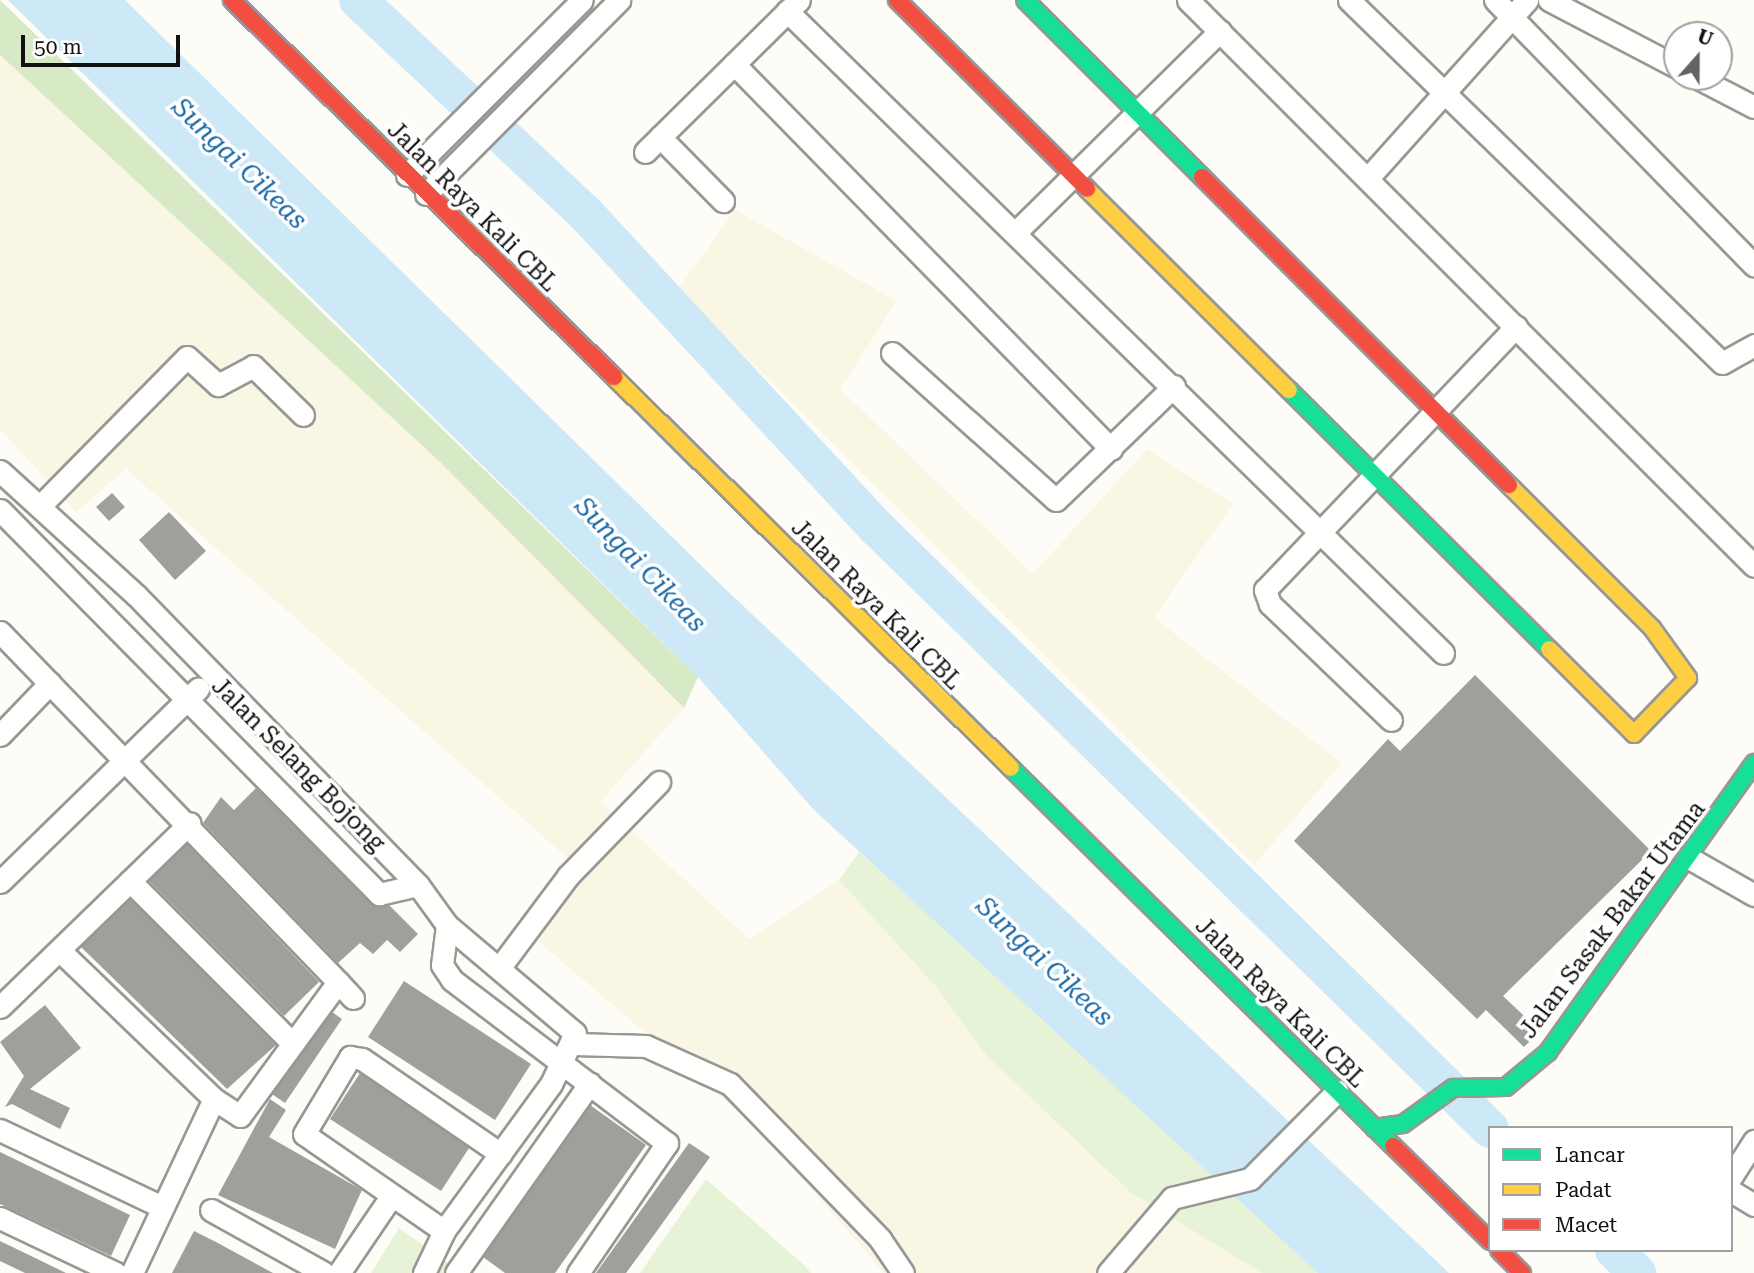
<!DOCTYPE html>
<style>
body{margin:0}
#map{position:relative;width:1754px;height:1273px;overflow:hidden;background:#fdfcf7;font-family:"Roboto Serif",serif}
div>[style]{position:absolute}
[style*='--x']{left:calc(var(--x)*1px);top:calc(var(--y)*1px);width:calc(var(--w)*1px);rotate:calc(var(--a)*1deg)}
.farmland>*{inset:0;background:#f9f7e4}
.green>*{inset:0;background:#e7f3d7}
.forest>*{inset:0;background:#d8eac5}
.water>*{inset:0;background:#cde8f7}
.river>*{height:38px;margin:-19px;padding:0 19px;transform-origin:19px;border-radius:19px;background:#cde8f7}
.building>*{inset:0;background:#a19f9c}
.roads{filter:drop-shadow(2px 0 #979795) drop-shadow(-2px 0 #979795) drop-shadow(0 2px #979795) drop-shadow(0 -2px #979795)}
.street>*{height:21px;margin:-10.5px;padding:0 10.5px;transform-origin:10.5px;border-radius:10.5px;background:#fffffe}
.fast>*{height:16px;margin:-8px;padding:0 8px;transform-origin:8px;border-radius:8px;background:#16e098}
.slow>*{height:16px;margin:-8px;padding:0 8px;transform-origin:8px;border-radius:8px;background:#ffcf43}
.jam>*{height:16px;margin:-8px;padding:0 8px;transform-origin:8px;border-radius:8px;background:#f24e42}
span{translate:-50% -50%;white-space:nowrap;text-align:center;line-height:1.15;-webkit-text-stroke:7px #fff;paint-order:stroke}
.street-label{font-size:24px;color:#111}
.water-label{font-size:26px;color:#1768a6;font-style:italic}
.legend{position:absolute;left:1488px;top:1126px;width:245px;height:126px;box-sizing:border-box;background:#fff;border:2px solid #a0a0a0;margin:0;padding:9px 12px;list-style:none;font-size:21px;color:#111}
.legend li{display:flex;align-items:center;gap:14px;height:35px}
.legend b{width:35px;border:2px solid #a0a0a0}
.north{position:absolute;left:1663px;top:21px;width:70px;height:70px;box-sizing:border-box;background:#fff;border:2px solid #a0a0a0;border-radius:50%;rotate:21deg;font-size:19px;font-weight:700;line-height:28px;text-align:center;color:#111}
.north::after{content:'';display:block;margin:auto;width:24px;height:32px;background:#646362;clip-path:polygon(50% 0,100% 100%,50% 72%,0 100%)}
.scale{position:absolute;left:21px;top:35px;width:159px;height:32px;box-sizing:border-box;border:4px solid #111;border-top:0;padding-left:9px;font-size:21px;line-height:24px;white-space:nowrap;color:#111;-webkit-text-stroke:5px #fff;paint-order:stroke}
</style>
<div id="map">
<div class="farmland">
<div style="clip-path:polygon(0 55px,441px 463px,684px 708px,600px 802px,749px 939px,839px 880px,937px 988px,986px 1055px,1130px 1192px,1262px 1273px,884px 1273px,762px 1132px,539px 942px,579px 868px,126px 469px,76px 512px,0 429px)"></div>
<div style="clip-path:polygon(735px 210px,897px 301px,840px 389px,1033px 574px,1147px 449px,1233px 504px,1154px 618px,1342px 763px,1254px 865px,678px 289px)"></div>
</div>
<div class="green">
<div style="clip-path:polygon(859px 852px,1046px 1019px,1318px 1273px,1262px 1273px,1130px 1192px,986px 1055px,937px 988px,839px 880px)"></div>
<div style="clip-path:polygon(706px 1179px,804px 1265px,811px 1273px,640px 1273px)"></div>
<div style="clip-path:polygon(399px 1228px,462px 1273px,371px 1273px)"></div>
</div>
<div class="forest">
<div style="clip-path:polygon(0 0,698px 677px,684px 708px,441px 463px,0 55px)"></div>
</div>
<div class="water">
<div style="clip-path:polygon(8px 0,125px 0,718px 582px,1449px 1273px,1318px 1273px,814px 810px,698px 677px)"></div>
</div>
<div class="river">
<div style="--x:358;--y:0;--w:311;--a:43.2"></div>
<div style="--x:585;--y:213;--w:430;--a:47.2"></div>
<div style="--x:877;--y:528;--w:858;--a:44.43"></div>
<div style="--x:1614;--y:1250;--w:33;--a:45"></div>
</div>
<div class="building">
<div style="clip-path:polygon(112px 493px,125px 507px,109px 521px,96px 507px)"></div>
<div style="clip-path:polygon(169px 512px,206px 551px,175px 580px,139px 540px)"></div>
<div style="clip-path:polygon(1475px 675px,1651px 851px,1503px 996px,1540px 1031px,1524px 1047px,1486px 1010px,1477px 1019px,1294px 841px,1388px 739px,1400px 751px)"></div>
<div style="clip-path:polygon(256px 788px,370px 903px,389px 905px,418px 934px,400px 952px,387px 940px,373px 954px,360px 943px,338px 963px,203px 823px,221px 797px,234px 810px)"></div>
<div style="clip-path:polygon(187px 844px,319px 982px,284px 1016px,149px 881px)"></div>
<div style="clip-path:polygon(130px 899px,276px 1045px,227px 1089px,81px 947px)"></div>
<div style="clip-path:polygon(404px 981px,531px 1064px,495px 1120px,368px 1037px)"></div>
<div style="clip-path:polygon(45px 1005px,81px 1048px,30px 1089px,70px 1108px,60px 1129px,12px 1104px,5px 1107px,24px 1076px,0 1042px)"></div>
<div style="clip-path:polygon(332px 1012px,342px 1019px,285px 1103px,272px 1094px)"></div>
<div style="clip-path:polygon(360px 1073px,469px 1148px,441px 1191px,330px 1119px)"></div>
<div style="clip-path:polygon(270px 1099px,286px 1110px,269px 1137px,362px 1190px,335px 1249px,218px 1195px)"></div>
<div style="clip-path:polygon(590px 1105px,646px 1145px,555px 1273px,505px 1273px,483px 1257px)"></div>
<div style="clip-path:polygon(689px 1143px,710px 1157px,654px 1235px,626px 1273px,596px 1273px)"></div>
<div style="clip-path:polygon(0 1152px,130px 1215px,111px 1256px,0 1204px)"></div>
<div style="clip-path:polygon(194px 1231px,216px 1242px,273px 1273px,172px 1273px)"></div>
<div style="clip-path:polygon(0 1241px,25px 1253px,66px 1273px,25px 1273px,0 1261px)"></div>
</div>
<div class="roads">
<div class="street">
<div style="--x:1188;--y:0;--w:800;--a:45"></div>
<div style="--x:1349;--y:0;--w:520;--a:44.22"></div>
<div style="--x:1722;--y:363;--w:37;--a:-29"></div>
<div style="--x:1495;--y:0;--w:371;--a:45.7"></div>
<div style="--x:1549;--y:0;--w:144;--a:27.6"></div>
<div style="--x:787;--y:11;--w:918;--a:44.38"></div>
<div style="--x:734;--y:64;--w:539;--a:45.6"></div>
<div style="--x:1696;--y:77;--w:65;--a:27.3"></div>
<div style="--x:660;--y:137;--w:90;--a:45.5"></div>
<div style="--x:645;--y:152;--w:216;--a:-44.6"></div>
<div style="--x:407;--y:175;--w:247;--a:-45"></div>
<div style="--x:1368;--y:178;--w:239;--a:-48.2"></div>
<div style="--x:426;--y:194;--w:274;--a:-45.1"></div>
<div style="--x:1017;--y:231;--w:285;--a:-44.6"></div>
<div style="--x:892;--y:353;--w:220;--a:41.9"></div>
<div style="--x:1056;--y:500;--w:164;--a:-44"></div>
<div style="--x:0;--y:471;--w:184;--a:42.4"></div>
<div style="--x:136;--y:595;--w:405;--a:45.8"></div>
<div style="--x:418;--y:885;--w:49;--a:54.1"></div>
<div style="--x:447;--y:925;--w:167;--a:40.2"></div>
<div style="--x:575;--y:1033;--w:56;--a:115.2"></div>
<div style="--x:551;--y:1084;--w:182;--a:126.1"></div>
<div style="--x:444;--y:1231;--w:47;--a:115.5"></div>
<div style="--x:41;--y:505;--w:208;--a:-45.4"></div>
<div style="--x:187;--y:357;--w:42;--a:42.1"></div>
<div style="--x:218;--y:385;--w:40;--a:-28"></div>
<div style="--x:253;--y:366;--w:70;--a:44.4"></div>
<div style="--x:0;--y:510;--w:540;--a:45.38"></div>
<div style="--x:379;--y:894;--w:40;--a:-13"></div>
<div style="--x:0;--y:632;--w:487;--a:46"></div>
<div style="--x:338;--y:982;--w:166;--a:126.2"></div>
<div style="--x:240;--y:1116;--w:31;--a:-147"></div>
<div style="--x:214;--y:1099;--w:215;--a:-136.1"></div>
<div style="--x:1391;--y:720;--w:168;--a:-136.2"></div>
<div style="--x:1270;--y:604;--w:15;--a:-110"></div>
<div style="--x:1265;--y:590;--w:364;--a:-46.4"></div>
<div style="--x:0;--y:735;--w:72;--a:-46.1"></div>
<div style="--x:1691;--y:859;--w:73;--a:29.7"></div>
<div style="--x:130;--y:881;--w:229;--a:45"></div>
<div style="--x:0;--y:882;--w:277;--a:-44.3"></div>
<div style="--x:447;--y:925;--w:40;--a:97.1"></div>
<div style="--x:442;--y:965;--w:18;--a:56"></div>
<div style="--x:452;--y:980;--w:270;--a:37.2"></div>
<div style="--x:667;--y:1143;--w:158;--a:124.4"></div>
<div style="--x:500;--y:967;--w:114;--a:-53.2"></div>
<div style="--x:568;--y:876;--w:131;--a:-45.9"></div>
<div style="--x:338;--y:982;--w:22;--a:47"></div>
<div style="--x:0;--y:1007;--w:264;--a:-44.1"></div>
<div style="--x:574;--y:1044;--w:72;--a:1.6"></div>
<div style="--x:646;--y:1046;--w:92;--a:24.3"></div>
<div style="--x:730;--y:1084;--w:216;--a:45.9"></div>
<div style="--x:880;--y:1239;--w:41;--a:55.9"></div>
<div style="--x:0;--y:1130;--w:179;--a:25.4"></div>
<div style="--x:1731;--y:1177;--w:43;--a:-57.4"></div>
<div style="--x:1731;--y:1191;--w:27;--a:31"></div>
<div style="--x:211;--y:1210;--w:129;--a:29.1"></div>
<div style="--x:0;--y:1218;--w:128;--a:25.4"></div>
<div style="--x:444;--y:1231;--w:170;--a:-145.3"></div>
<div style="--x:304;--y:1134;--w:90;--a:-59.1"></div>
<div style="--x:350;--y:1057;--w:12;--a:9"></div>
<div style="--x:362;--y:1059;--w:168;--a:34.4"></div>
<div style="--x:132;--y:1273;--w:192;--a:-64.8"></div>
<div style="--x:339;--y:1273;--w:91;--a:-55.8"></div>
<div style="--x:456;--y:1273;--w:232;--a:-54.8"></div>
<div style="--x:1108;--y:1273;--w:99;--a:-49.5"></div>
<div style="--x:1172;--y:1198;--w:80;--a:-13.7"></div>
<div style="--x:1250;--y:1179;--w:124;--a:-45.3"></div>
</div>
<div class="fast">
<div style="--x:1025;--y:0;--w:250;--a:45"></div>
<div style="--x:1289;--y:390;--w:367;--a:44.9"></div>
<div style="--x:1011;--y:768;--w:537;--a:44.7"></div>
<div style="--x:1374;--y:1128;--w:29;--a:-8"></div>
<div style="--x:1403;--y:1124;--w:62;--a:-35.8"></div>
<div style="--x:1453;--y:1088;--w:53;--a:-1.1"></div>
<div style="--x:1506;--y:1087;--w:55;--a:-39.8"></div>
<div style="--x:1548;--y:1052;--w:355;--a:-54.5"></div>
</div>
<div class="slow">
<div style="--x:1087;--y:189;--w:285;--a:44.9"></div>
<div style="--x:614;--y:377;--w:557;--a:44.56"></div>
<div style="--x:1509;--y:485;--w:202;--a:45"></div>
<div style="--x:1652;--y:628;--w:62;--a:54.2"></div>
<div style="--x:1688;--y:678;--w:78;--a:134"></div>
<div style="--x:1634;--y:734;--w:120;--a:-135"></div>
</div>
<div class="jam">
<div style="--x:232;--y:0;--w:537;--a:44.62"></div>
<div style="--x:897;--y:0;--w:268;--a:44.8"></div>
<div style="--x:1202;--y:177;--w:435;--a:45.1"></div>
<div style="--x:1393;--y:1146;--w:136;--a:44.4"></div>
<div style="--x:1499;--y:1250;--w:33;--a:45"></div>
</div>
</div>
<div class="street-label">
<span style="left:472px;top:207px;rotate:45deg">Jalan Raya Kali CBL</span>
<span style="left:876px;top:605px;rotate:45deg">Jalan Raya Kali CBL</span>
<span style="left:298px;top:765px;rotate:45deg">Jalan Selang Bojong</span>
<span style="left:1613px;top:920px;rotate:-53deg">Jalan Sasak Bakar Utama</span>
<span style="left:1280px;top:1003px;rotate:45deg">Jalan Raya Kali CBL</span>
</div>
<div class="water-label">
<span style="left:239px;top:164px;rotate:44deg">Sungai Cikeas</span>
<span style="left:640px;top:565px;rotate:46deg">Sungai Cikeas</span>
<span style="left:1044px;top:962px;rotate:43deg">Sungai Cikeas</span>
</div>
<ul class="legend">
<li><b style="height:9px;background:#16e098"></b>Lancar</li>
<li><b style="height:9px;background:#ffcf43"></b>Padat</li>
<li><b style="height:9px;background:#f24e42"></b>Macet</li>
</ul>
<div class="north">U</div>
<div class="scale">50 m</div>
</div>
